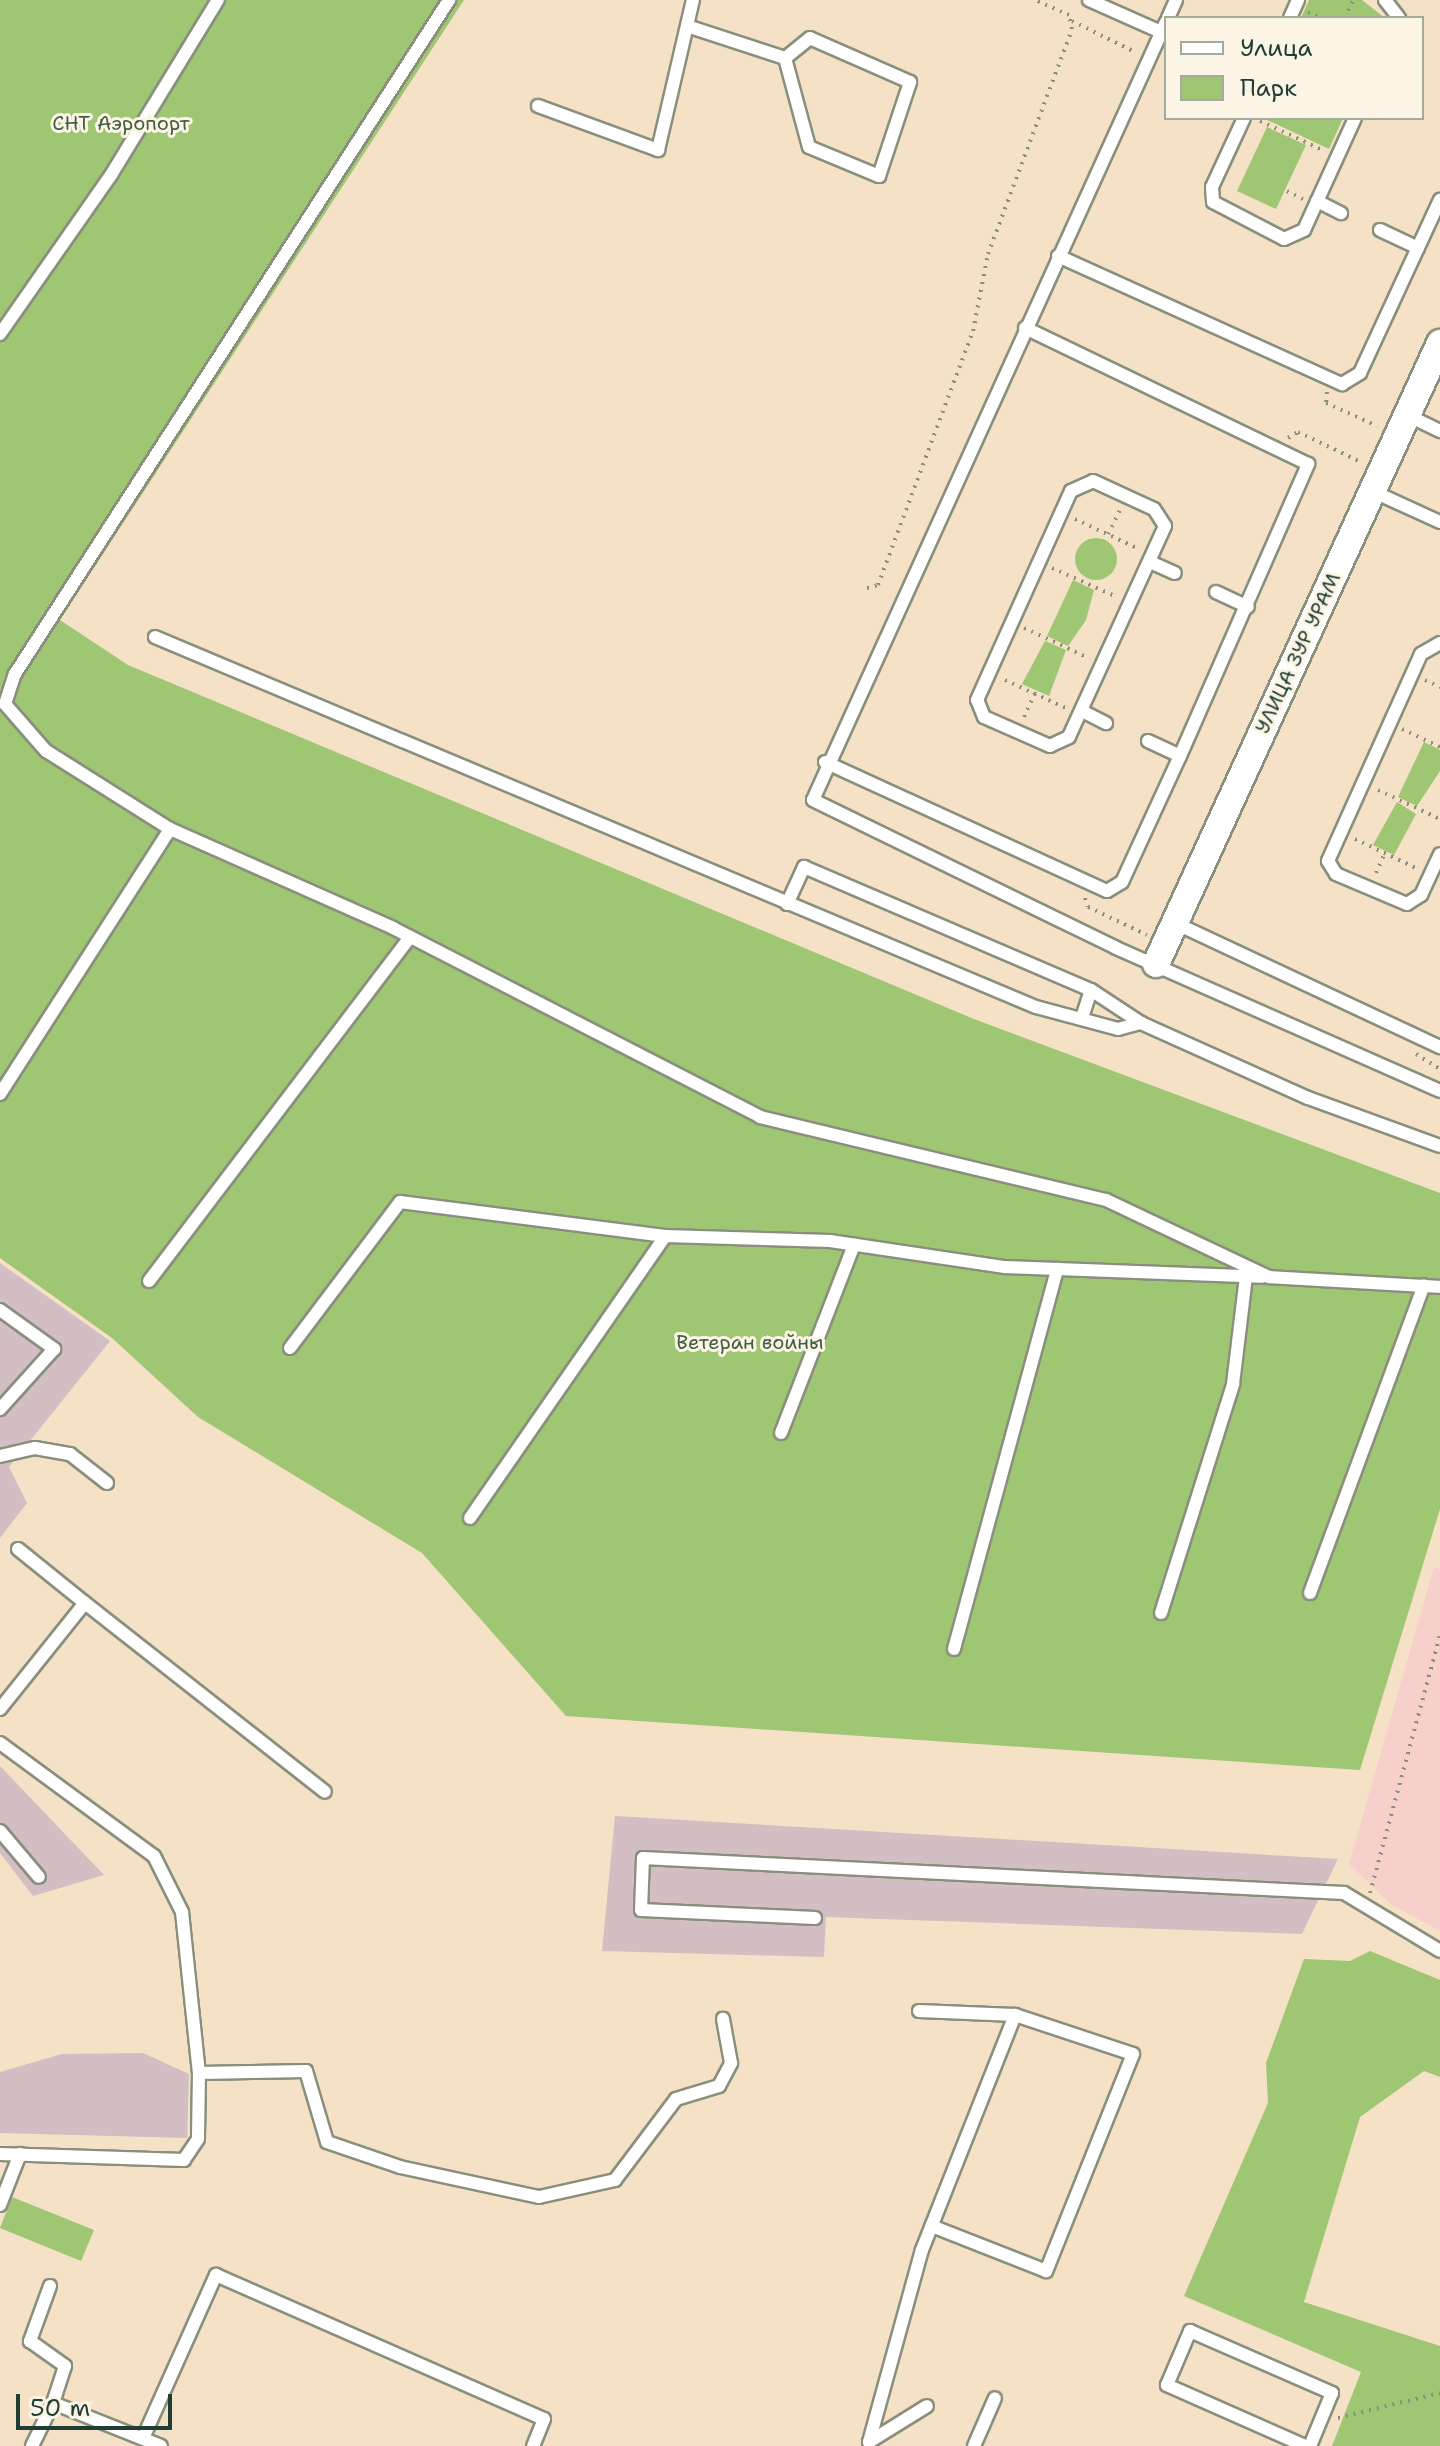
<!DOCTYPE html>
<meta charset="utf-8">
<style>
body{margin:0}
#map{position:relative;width:1440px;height:2446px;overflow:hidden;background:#f4e1c6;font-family:"Shantell Sans",sans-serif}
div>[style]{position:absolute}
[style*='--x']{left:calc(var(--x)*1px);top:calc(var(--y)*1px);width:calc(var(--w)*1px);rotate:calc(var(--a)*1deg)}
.built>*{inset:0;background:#f7d0cc}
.industrial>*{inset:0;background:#d2bec3}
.green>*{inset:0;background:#9fc672}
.round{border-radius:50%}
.path>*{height:4px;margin-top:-2px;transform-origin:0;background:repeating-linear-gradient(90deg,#8a8f7d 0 2px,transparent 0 8px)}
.roads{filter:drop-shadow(2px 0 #8a8f7d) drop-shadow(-2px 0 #8a8f7d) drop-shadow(0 2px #8a8f7d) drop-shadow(0 -2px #8a8f7d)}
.lane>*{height:12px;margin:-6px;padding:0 6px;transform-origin:6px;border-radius:6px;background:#fff}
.street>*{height:26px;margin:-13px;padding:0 13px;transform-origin:13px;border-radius:13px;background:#fff}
span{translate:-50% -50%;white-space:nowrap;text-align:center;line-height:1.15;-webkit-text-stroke:6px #fcf5e5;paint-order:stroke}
.park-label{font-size:20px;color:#3f5f44}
.street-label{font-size:20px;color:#1f3d34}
.legend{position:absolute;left:1164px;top:16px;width:260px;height:104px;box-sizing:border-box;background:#fcf5e5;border:2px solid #a4ab9e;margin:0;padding:10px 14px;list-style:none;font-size:24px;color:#1f3d34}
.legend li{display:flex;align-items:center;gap:16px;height:40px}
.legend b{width:40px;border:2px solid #a4ab9e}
.scale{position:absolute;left:16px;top:2394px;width:156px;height:36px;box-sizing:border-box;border:4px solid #1f3d34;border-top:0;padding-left:10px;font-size:24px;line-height:28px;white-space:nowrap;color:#1f3d34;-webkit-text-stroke:6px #fcf5e5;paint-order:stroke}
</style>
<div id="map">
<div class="built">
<div style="clip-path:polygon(1434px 1567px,1440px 1569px,1440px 1931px,1392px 1905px,1349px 1864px)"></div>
</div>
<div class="industrial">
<div style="clip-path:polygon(0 1263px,110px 1341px,9px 1467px,27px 1503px,0 1538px)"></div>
<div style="clip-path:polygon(0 1766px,104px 1875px,33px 1896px,0 1853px)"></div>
<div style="clip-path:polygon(615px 1816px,1338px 1859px,1302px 1934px,826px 1917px,824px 1957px,602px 1951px)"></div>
<div style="clip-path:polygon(143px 2053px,189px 2074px,187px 2138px,0 2133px,0 2072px,62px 2054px)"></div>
</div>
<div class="green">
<div style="clip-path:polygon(0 0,464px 0,60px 620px,128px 665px,974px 1019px,1440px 1193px,1440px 1509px,1360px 1770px,566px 1716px,422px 1553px,198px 1417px,112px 1338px,0 1258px)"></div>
<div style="clip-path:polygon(1309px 0,1362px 0,1385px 18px,1301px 18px)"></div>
<div style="clip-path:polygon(1263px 118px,1343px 118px,1329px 149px)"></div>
<div style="clip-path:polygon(1267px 127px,1306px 145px,1276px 209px,1237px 191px)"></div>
<div class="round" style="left:1075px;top:538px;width:42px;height:42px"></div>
<div style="clip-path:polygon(1073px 580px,1094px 590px,1086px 620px,1068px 646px,1047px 636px)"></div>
<div style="clip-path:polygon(1045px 641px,1066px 650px,1049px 696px,1022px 684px)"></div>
<div style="clip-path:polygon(1424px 742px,1440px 750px,1440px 771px,1417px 806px,1398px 797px)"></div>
<div style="clip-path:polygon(1397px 802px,1416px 814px,1394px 855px,1373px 845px)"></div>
<div style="clip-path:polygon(1370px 1951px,1440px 1980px,1440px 2077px,1424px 2071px,1360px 2117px,1304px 2302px,1440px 2346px,1440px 2446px,1332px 2446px,1361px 2372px,1184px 2296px,1268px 2103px,1266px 2063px,1304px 1959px,1350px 1961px)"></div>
<div style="clip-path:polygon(12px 2197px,94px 2230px,81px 2261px,0 2228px)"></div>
</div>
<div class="path">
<div style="--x:1308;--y:12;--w:14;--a:25"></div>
<div style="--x:1345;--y:18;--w:20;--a:-66"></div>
<div style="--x:1072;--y:21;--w:70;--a:26.2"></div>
<div style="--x:1260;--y:121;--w:72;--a:24.8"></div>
<div style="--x:1287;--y:191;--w:18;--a:27"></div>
<div style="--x:1327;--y:392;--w:11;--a:95"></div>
<div style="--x:1326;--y:403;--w:56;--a:24.3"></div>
<div style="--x:1288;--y:438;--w:12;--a:-31"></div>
<div style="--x:1298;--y:432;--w:70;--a:25.5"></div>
<div style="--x:1075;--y:519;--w:71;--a:25.1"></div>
<div style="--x:1108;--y:534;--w:27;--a:-63"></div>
<div style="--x:1052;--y:568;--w:71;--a:24"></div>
<div style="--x:867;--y:588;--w:11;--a:-15"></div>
<div style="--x:878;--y:585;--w:271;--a:-69.5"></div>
<div style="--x:973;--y:331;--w:78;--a:-79"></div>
<div style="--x:988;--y:254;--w:240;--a:-69.5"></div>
<div style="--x:1072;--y:29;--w:14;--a:-102"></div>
<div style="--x:1069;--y:15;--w:37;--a:-156"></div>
<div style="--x:1024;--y:628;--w:72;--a:24.8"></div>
<div style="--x:1005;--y:680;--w:67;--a:24.7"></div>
<div style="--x:1425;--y:680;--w:17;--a:25"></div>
<div style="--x:1024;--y:717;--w:26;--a:-65"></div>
<div style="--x:1402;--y:729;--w:42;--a:25.3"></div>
<div style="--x:1378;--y:790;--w:68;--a:25.1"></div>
<div style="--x:1355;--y:839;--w:68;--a:25.4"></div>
<div style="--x:1376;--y:873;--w:22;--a:-66"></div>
<div style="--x:1085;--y:898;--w:9;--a:72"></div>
<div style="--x:1088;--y:907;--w:65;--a:25.4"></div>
<div style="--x:1416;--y:1054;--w:28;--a:32"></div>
<div style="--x:1370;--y:1893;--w:266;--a:-74.8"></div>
<div style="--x:1338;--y:2418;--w:105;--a:-13.8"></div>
</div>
<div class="roads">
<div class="lane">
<div style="--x:1089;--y:0;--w:79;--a:24"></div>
<div style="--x:1385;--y:0;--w:23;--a:52"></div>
<div style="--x:1168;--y:18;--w:20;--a:-66"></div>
<div style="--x:1290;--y:18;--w:20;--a:-66"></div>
<div style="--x:1166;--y:22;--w:854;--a:114.41"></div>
<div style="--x:813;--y:800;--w:337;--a:26"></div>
<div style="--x:1116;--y:948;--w:354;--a:23.8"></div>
<div style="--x:687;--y:26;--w:103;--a:18.1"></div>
<div style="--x:785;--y:58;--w:92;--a:74.9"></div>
<div style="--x:809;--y:147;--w:76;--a:22.5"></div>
<div style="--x:879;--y:176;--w:99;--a:-71.7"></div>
<div style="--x:910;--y:82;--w:109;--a:-156.3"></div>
<div style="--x:810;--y:38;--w:32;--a:141"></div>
<div style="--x:538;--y:106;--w:128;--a:20.1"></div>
<div style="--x:658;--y:150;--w:154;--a:-76.9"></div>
<div style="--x:1244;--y:118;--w:76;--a:114.9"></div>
<div style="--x:1212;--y:187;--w:15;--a:86"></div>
<div style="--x:1213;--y:202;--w:80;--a:27.5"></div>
<div style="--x:1284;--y:239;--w:22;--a:-24"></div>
<div style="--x:1304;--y:230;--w:123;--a:-65.5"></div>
<div style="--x:1317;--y:201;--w:27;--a:27"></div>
<div style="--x:1380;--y:230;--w:42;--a:25.3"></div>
<div style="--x:1058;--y:256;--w:312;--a:24.3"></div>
<div style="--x:1342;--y:384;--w:21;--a:-31"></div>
<div style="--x:1360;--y:373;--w:191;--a:-65.2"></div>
<div style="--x:0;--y:334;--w:194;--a:-55.1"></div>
<div style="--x:111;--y:175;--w:205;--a:-58.6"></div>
<div style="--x:1407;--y:415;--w:37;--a:26"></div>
<div style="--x:1093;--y:481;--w:67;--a:24.7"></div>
<div style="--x:1154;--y:509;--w:20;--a:57"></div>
<div style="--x:1165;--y:526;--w:232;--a:114.5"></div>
<div style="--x:1069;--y:737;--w:21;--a:155"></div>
<div style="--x:1050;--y:746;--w:72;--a:-156.3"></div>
<div style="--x:984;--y:717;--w:18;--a:-112"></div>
<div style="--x:977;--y:700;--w:229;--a:-65.8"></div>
<div style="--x:1071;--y:491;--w:24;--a:-24"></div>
<div style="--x:1372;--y:491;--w:75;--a:24.5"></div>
<div style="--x:1150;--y:562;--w:27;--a:24"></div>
<div style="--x:1216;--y:592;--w:35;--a:25"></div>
<div style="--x:155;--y:637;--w:956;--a:22.78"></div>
<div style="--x:1036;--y:1007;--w:85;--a:15"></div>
<div style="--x:1118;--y:1029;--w:24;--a:-15"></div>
<div style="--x:1141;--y:1023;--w:183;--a:24.2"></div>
<div style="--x:1308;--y:1098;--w:140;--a:20"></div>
<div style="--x:1440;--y:643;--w:22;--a:150"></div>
<div style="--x:1421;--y:654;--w:227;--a:114.2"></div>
<div style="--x:1328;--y:861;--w:15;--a:58"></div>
<div style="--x:1336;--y:874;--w:77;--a:22.9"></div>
<div style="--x:1407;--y:904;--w:17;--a:-33"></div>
<div style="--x:1421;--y:895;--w:45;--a:-65.1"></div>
<div style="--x:1082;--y:711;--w:27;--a:27"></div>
<div style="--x:1148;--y:741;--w:35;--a:25"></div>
<div style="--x:825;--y:762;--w:310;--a:24.6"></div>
<div style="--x:1107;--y:891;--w:17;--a:-31"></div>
<div style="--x:1122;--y:882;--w:139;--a:-65.3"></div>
<div style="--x:1180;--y:756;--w:319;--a:-66.3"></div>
<div style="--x:1308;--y:464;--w:314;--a:-154.3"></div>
<div style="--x:170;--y:829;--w:146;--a:-147.8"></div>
<div style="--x:46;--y:751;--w:62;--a:-131.1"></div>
<div style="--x:5;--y:704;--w:32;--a:-72"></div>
<div style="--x:15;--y:674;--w:802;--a:-57.22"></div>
<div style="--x:787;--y:904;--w:41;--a:-65.3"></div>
<div style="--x:804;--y:867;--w:312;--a:23.2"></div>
<div style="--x:1091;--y:990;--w:26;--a:108"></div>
<div style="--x:1175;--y:923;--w:293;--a:25.1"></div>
<div style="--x:1091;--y:990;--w:60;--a:33.4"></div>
<div style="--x:0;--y:1094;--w:315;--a:-57.3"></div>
<div style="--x:170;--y:829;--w:244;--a:23.9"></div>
<div style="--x:393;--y:928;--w:413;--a:27.2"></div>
<div style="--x:760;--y:1117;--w:356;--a:13.5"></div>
<div style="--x:1106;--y:1200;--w:180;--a:25.3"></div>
<div style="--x:1269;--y:1277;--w:171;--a:3.3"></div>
<div style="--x:149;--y:1281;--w:432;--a:-52.8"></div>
<div style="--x:0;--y:1310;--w:67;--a:35.8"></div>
<div style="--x:54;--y:1349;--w:81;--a:132"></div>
<div style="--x:290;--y:1348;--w:183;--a:-53"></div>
<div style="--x:400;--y:1202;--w:267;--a:7.3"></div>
<div style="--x:665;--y:1236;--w:165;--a:1.7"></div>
<div style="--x:830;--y:1241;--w:177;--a:8.5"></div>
<div style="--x:1005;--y:1267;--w:257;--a:2.2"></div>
<div style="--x:781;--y:1433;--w:202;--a:-68.8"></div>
<div style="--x:0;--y:1456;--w:36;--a:-13"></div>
<div style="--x:35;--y:1448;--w:36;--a:10"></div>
<div style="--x:70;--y:1454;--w:47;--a:38.1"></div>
<div style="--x:470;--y:1518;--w:343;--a:-55.3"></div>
<div style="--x:18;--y:1549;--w:86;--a:38.9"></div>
<div style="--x:1310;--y:1593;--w:328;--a:-69.7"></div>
<div style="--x:1161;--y:1613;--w:240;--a:-72.5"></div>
<div style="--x:1233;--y:1384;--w:109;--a:-83.1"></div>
<div style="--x:954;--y:1649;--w:394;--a:-74.8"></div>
<div style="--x:0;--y:1709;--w:136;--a:-51.3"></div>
<div style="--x:85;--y:1603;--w:305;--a:38.2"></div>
<div style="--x:0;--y:1743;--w:191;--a:36.3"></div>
<div style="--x:154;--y:1856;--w:63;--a:63.4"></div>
<div style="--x:182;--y:1912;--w:162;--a:84"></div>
<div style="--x:199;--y:2073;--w:66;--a:90.9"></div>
<div style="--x:198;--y:2139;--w:25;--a:124"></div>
<div style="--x:184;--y:2160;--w:184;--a:-178.1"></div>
<div style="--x:0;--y:1831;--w:60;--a:49.7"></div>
<div style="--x:815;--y:1918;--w:174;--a:-177.4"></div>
<div style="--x:641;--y:1910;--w:52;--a:-87.8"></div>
<div style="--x:643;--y:1858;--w:702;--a:2.86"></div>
<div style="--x:1344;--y:1893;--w:112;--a:31.1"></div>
<div style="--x:919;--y:2011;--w:96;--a:2.4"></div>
<div style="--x:1015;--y:2015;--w:124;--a:18.3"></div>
<div style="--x:1133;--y:2054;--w:234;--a:111.8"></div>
<div style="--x:1046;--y:2271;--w:123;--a:-158.5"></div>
<div style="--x:199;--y:2073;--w:107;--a:-1.1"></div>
<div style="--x:306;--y:2071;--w:74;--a:73.5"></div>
<div style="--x:327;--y:2142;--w:77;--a:18.9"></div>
<div style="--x:400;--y:2167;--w:142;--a:12.2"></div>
<div style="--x:539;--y:2197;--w:78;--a:-12.6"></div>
<div style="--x:615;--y:2180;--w:101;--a:-53"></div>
<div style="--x:676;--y:2099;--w:45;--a:-16.8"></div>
<div style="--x:719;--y:2086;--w:26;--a:-62"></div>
<div style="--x:731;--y:2063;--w:45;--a:-100.3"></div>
<div style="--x:0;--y:2205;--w:55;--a:-68.6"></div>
<div style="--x:50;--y:2286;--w:59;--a:110"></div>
<div style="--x:30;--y:2341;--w:43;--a:35.5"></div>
<div style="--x:65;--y:2366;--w:39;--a:108"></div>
<div style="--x:143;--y:2438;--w:179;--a:-65.9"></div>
<div style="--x:216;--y:2275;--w:358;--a:23.7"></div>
<div style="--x:544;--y:2419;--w:29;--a:112"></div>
<div style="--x:869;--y:2442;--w:199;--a:-74.6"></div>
<div style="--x:922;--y:2250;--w:253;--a:-68.4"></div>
<div style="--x:869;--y:2442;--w:68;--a:-31.8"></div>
<div style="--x:32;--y:2446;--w:48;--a:-64"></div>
<div style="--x:53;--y:2403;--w:116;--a:21.7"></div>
<div style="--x:974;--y:2446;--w:52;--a:-66.4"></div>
<div style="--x:1305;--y:2446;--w:151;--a:-156.2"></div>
<div style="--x:1167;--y:2385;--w:59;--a:-66.9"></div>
<div style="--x:1190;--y:2331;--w:155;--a:23.6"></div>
<div style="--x:1332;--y:2393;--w:57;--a:112.5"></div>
</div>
<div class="street">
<div style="--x:1156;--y:964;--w:683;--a:-65.42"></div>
</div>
</div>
<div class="park-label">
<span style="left:121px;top:123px">СНТ Аэропорт</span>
<span style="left:750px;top:1342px">Ветеран войны</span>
</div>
<div class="street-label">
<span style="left:1298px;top:653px;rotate:-65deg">УЛИЦА ЗУР УРАМ</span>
</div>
<ul class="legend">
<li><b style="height:10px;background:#fff"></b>Улица</li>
<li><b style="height:22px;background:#9fc672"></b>Парк</li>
</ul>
<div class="scale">50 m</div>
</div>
